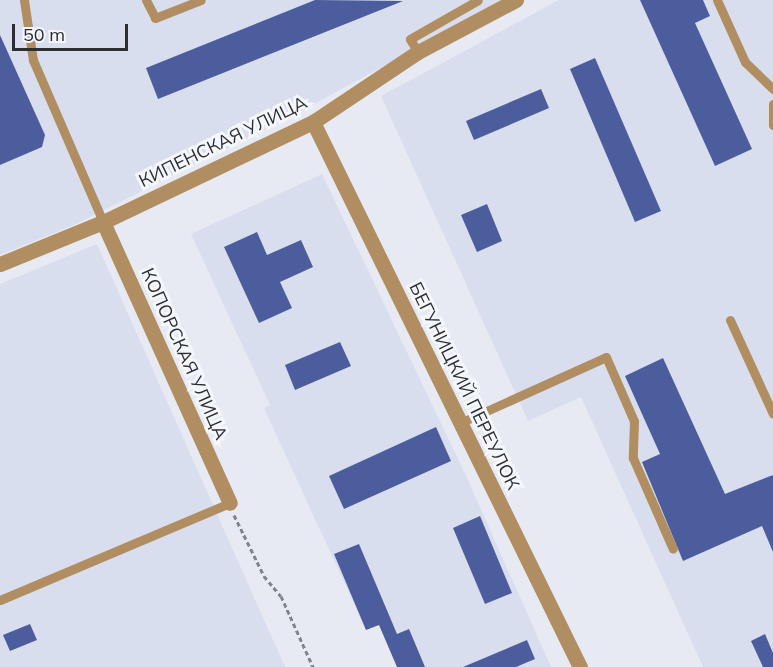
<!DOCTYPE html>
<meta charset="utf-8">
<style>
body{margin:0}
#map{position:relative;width:773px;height:667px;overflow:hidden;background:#e7eaf2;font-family:Mulish,sans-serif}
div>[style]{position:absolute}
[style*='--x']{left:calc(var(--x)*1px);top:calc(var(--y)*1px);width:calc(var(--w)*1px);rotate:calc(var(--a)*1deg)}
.built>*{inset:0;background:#d9deee}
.building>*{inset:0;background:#4c5d9d}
.path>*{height:3px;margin-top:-1.5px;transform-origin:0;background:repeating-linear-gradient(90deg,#818389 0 4.5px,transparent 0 7.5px)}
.lane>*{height:9px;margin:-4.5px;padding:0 4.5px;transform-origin:4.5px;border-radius:4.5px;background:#b08e61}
.street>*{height:15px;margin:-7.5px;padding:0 7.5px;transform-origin:7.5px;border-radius:7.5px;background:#b08e61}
span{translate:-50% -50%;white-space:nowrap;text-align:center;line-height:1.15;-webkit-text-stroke:6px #f5f7fe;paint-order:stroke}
.street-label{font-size:18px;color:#2d2e32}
.scale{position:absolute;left:12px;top:24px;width:116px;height:27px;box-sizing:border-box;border:3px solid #2d2e32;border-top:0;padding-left:8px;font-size:18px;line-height:21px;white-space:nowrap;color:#2d2e32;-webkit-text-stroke:4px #f5f7fe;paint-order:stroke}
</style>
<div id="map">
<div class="built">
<div style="clip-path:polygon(0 0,505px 0,294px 115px,76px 224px,0 255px)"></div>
<div style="clip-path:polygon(559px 0,773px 0,773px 667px,703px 667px,581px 397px,528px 421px,381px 96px)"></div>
<div style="clip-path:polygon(322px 174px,468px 480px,551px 667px,397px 667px,379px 625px,366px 630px,264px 408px,270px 405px,191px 234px)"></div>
<div style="clip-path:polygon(97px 244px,285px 667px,0 667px,0 284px)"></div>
</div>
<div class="building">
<div style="clip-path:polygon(315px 0,403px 1px,158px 99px,146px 68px)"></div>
<div style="clip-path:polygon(640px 0,703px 0,710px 16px,695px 23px,752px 149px,715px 166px)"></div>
<div style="clip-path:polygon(0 35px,45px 135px,42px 147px,0 165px)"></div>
<div style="clip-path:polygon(595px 58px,661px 211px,635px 222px,570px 69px)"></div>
<div style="clip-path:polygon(541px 89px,549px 108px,474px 140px,466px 121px)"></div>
<div style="clip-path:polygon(487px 204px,502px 241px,477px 252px,461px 215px)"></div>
<div style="clip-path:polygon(257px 232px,267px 255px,301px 240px,313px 267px,280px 282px,292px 308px,259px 323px,224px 247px)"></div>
<div style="clip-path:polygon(340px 342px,351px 366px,295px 390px,285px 365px)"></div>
<div style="clip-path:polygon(663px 358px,725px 494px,773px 475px,773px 552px,762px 526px,683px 561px,642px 462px,660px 454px,625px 376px)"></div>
<div style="clip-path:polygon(436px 427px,451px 461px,344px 509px,329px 476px)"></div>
<div style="clip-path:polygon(480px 516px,512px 593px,485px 604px,453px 528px)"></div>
<div style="clip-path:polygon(359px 544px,397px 634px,409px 629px,425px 667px,397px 667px,379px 625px,366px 630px,334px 554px)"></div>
<div style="clip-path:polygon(30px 624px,37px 640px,10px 651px,3px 635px)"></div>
<div style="clip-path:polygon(765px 634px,773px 653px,773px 667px,763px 667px,751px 641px)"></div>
<div style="clip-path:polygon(527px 640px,535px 659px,516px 667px,463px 667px)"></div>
</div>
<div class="path">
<div style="--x:234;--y:515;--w:68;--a:63.8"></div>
<div style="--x:264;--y:576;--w:26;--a:50"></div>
<div style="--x:281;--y:596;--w:78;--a:65.7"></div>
</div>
<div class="lane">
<div style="--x:24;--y:0;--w:61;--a:81.5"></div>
<div style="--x:33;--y:60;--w:176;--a:66.6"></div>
<div style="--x:146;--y:0;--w:20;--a:63"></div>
<div style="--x:155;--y:18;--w:49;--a:-21.4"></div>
<div style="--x:717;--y:0;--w:68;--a:65.7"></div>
<div style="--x:745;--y:62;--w:39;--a:44"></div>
<div style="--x:418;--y:52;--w:15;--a:-122"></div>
<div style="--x:410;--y:39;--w:78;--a:-29.8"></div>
<div style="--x:773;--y:104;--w:21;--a:90"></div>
<div style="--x:730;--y:320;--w:103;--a:65.4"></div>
<div style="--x:460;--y:423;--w:160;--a:-24.3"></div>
<div style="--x:606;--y:357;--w:70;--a:66.4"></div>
<div style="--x:634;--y:421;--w:37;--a:92"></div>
<div style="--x:633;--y:458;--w:99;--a:66.3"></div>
<div style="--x:0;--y:600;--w:250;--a:-22.9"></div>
</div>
<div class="street">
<div style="--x:313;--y:122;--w:607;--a:63.9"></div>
<div style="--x:103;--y:222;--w:308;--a:65.7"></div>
<div style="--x:0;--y:264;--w:111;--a:-22.2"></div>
<div style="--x:103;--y:222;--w:233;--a:-25.5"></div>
<div style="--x:313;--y:122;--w:126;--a:-33.7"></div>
<div style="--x:418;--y:52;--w:111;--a:-28"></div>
</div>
<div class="street-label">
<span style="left:223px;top:142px;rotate:-26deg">КИПЕНСКАЯ УЛИЦА</span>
<span style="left:184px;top:354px;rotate:66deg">КОПОРСКАЯ УЛИЦА</span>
<span style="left:464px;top:386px;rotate:64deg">БЕГУНИЦКИЙ ПЕРЕУЛОК</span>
</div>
<div class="scale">50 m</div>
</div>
